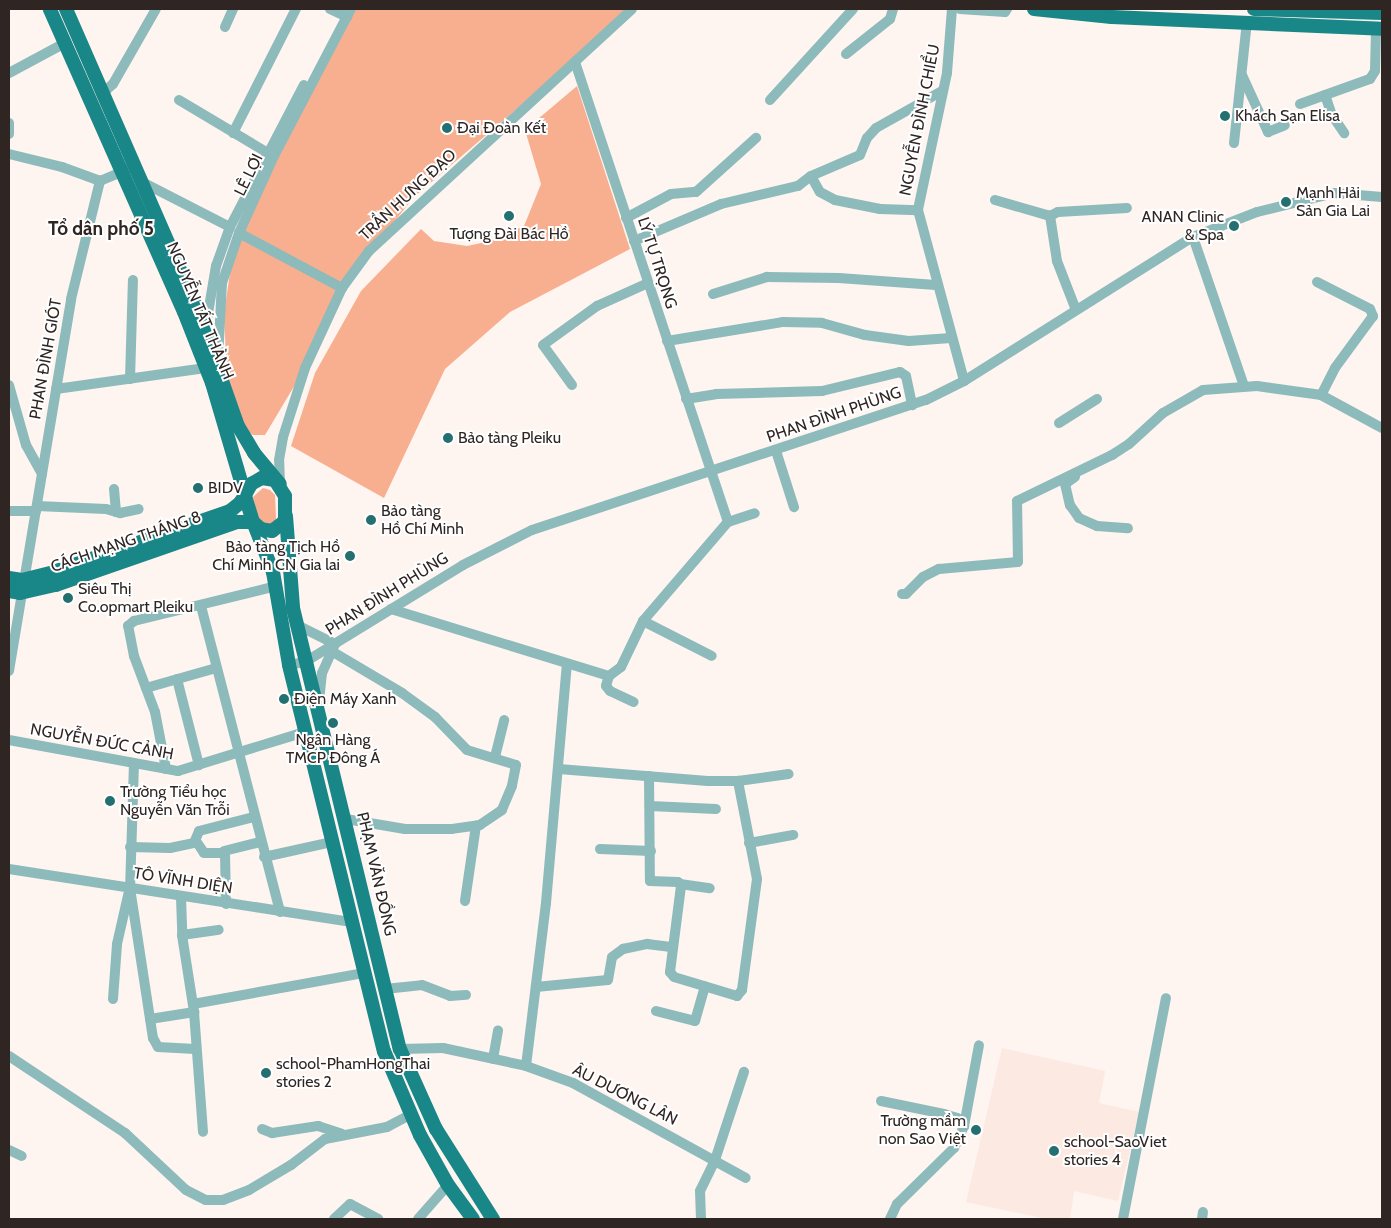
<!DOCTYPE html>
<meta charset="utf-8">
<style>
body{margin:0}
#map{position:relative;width:1391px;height:1228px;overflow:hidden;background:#fef4f0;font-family:Cabin,sans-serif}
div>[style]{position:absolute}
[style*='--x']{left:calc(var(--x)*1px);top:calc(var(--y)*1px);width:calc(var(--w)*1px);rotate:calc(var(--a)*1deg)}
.built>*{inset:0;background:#fce9e1}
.green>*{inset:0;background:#f8af90}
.minor>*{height:10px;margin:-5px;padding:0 5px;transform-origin:5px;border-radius:5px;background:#8dbaba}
.major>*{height:14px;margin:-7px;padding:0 7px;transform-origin:7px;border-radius:7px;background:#198687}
.dots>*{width:14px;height:14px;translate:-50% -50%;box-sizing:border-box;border:2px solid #fff;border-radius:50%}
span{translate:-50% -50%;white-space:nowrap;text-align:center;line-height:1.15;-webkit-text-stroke:4px #fff;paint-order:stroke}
.poi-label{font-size:16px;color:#2f2623}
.left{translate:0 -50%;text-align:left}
.right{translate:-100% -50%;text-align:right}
.street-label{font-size:16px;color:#2f2623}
.quarter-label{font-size:19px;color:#2f2623;font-weight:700}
.frame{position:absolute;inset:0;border:10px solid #2f2623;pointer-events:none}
</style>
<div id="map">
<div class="built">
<div style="clip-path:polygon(1002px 1048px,1105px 1071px,1099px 1103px,1139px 1112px,1118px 1201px,1074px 1191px,1070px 1219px,1047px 1219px,966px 1202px)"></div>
</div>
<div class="green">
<div style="clip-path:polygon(351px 9px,623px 9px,627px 14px,413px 198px,342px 288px,305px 368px,265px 435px,253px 435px,242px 427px,227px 381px,224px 314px,232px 259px,274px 156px)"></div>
<div style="clip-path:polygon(577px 86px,630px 249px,510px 312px,445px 369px,384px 498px,291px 446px,315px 373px,361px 291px,421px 229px,434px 241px,467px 246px,491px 241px,524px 226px,541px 184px,525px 130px)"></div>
<div style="clip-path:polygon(263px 488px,270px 490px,275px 495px,276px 519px,273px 525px,259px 523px,253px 497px)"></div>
</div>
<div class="minor">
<div style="--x:330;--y:9;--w:19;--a:25"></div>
<div style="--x:952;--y:9;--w:64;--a:94.5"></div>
<div style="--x:947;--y:73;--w:140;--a:102"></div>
<div style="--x:918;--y:210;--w:177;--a:74.9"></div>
<div style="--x:960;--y:9;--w:45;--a:3.8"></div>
<div style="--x:1005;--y:12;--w:4;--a:-56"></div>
<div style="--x:225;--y:27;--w:20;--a:-66"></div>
<div style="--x:846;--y:54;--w:56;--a:-38.5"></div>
<div style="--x:890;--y:19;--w:10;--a:-73"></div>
<div style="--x:9;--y:73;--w:64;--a:-28.2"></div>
<div style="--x:1242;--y:75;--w:63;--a:65.5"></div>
<div style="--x:1268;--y:132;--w:18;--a:-22"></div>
<div style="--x:103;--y:93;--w:13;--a:-42"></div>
<div style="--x:113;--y:84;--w:86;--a:-60.2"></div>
<div style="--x:1325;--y:95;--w:21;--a:71"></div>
<div style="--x:1332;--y:115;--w:22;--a:56"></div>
<div style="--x:179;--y:100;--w:104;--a:30.8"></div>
<div style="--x:770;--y:100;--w:123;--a:-47.6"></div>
<div style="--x:1300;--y:104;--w:74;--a:-19.7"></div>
<div style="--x:1370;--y:79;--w:9;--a:-58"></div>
<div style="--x:1375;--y:71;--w:42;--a:-88.6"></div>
<div style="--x:9;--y:123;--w:11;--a:90"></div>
<div style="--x:233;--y:133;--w:139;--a:-63.1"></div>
<div style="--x:1234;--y:143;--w:122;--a:-83.9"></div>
<div style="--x:9;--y:154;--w:55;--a:13.8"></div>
<div style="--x:62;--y:167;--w:40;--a:20.2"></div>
<div style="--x:811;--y:176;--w:18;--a:61"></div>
<div style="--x:820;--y:192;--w:17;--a:28"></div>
<div style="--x:835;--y:200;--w:46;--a:11.3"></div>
<div style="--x:880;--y:209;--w:38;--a:2"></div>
<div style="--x:142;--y:182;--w:99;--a:27.1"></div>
<div style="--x:995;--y:200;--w:57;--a:16.2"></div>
<div style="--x:626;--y:218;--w:51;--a:-28.1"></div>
<div style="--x:671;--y:194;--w:25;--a:-5"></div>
<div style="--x:696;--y:192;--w:81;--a:-42"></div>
<div style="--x:239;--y:233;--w:117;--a:28.1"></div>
<div style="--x:1193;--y:237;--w:157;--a:71.1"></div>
<div style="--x:634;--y:241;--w:95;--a:-23"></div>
<div style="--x:721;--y:204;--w:79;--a:-13.2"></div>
<div style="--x:798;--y:186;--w:16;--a:-38"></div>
<div style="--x:811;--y:176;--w:53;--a:-23.2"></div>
<div style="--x:860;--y:155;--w:18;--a:-68"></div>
<div style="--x:867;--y:138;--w:13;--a:-48"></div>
<div style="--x:876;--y:128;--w:76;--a:-29.3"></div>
<div style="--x:1317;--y:282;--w:59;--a:27"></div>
<div style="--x:1370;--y:309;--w:8;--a:67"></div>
<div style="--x:1373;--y:316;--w:64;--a:126.2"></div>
<div style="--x:1335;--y:368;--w:30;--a:117"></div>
<div style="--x:713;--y:294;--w:57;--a:-17.5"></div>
<div style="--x:767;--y:277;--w:72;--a:0.8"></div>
<div style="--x:839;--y:278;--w:97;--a:4.1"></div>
<div style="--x:1076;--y:310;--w:53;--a:-111.2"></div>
<div style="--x:1057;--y:261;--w:46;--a:-98.8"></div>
<div style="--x:1050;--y:216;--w:9;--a:-27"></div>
<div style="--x:1058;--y:212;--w:69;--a:-3.3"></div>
<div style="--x:205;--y:331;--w:66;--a:-80.4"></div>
<div style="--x:216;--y:266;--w:41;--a:-70.3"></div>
<div style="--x:230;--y:227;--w:160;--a:-62.5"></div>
<div style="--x:667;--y:341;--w:118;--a:-9.3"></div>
<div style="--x:783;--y:322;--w:39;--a:1"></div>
<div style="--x:822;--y:323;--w:45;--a:15.6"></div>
<div style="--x:865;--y:335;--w:44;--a:7.8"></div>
<div style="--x:909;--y:341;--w:42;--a:-4.1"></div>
<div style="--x:218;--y:359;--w:76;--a:-87"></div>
<div style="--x:222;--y:283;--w:53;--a:-71.2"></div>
<div style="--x:239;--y:233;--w:85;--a:-65.6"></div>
<div style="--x:274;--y:156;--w:166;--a:-62.4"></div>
<div style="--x:130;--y:379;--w:99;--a:-88.3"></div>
<div style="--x:9;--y:385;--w:62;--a:74.2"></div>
<div style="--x:26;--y:445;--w:33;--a:61"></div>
<div style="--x:572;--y:385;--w:49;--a:-125.9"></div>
<div style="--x:543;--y:345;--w:67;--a:-35.8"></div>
<div style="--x:597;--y:306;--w:56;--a:-24.3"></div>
<div style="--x:56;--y:389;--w:151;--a:-8"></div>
<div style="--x:686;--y:399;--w:30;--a:-9"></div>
<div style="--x:716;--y:394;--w:106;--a:-1.6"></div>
<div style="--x:822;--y:391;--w:80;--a:-13.7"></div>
<div style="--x:900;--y:372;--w:7;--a:34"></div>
<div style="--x:906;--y:376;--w:30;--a:78"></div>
<div style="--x:1059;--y:423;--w:45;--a:-32.3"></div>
<div style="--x:776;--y:451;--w:59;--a:72.2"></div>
<div style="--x:1075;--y:477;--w:12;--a:145"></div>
<div style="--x:1065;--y:484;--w:22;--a:77"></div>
<div style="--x:1070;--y:505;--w:16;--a:55"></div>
<div style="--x:1079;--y:518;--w:20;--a:24"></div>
<div style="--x:1097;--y:526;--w:31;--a:4"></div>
<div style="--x:280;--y:484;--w:24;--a:-92"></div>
<div style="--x:279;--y:460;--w:23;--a:-80"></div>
<div style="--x:283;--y:437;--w:72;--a:-72.3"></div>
<div style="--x:305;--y:368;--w:88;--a:-65.2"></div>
<div style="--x:342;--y:288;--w:46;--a:-53.9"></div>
<div style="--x:369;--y:251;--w:357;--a:-42.6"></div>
<div style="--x:114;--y:489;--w:23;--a:85"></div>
<div style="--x:37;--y:506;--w:69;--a:2.5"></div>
<div style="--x:106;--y:509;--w:15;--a:16"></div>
<div style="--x:120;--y:513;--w:19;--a:-12"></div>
<div style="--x:9;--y:511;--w:27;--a:0"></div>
<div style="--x:728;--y:522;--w:28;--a:-18"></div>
<div style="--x:902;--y:594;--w:4;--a:0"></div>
<div style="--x:906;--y:594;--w:24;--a:-45"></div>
<div style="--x:923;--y:577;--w:18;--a:-27"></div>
<div style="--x:939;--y:569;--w:79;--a:-5.1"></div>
<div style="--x:1018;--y:562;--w:61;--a:-90.9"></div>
<div style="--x:1017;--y:501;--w:106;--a:-25.8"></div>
<div style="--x:1112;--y:455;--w:20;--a:-33"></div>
<div style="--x:1129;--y:444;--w:46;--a:-42.4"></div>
<div style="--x:1163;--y:413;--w:46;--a:-29.9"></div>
<div style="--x:1203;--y:390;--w:54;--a:-4.2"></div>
<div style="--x:1257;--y:386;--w:65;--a:8"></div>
<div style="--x:1321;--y:395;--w:69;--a:28.4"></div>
<div style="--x:201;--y:606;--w:316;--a:75.5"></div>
<div style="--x:391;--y:609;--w:228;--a:17.1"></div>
<div style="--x:609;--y:676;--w:15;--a:-37"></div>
<div style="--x:621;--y:667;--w:51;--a:-64.4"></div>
<div style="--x:643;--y:621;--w:130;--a:-49.4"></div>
<div style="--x:728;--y:522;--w:485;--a:-108.4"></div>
<div style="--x:643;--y:621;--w:77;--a:26.9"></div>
<div style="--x:297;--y:625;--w:42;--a:26.6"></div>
<div style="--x:335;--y:644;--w:32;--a:114"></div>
<div style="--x:322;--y:673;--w:28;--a:96"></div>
<div style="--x:328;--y:649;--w:86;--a:30.7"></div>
<div style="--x:402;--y:693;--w:41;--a:36"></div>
<div style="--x:435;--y:717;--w:46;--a:45.9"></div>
<div style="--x:467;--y:750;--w:51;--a:17"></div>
<div style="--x:516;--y:765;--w:21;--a:101"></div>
<div style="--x:512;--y:786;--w:26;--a:113"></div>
<div style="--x:502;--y:810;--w:27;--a:146"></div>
<div style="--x:480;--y:825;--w:28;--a:172"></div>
<div style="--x:452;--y:829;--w:47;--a:180"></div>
<div style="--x:405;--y:829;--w:60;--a:-170.4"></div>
<div style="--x:289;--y:665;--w:16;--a:-11"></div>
<div style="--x:305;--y:662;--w:185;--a:-31.5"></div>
<div style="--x:463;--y:565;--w:77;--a:-26.9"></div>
<div style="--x:532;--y:530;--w:415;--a:-18.3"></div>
<div style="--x:926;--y:400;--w:42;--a:-26.6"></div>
<div style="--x:964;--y:381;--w:271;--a:-32.2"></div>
<div style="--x:1193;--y:237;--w:69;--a:-21.3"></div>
<div style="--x:1257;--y:212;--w:79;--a:-13.9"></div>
<div style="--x:1334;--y:193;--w:48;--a:4.8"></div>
<div style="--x:9;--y:671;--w:377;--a:-80.5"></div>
<div style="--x:71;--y:299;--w:122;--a:-76.2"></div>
<div style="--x:100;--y:181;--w:30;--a:-23"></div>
<div style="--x:609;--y:676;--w:10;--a:107"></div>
<div style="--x:606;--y:686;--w:6;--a:51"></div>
<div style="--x:610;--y:691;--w:26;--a:25"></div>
<div style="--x:177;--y:679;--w:89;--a:75.7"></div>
<div style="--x:146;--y:688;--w:73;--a:-15.9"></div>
<div style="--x:9;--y:740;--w:172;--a:10.4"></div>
<div style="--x:178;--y:771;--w:133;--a:-17.1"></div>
<div style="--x:495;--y:757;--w:38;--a:-76"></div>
<div style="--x:134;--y:763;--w:125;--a:91.8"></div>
<div style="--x:130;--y:888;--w:152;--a:81.3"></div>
<div style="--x:153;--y:1038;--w:10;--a:61"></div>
<div style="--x:158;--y:1047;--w:37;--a:3"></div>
<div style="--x:166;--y:769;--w:58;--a:-100.9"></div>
<div style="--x:155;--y:712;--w:60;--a:-110.6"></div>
<div style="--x:134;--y:656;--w:31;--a:-101"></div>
<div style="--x:128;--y:626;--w:8;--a:-40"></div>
<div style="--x:134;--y:621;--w:146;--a:-13.8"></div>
<div style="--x:559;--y:769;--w:149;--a:4.6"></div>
<div style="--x:708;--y:781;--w:30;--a:0"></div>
<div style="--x:738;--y:781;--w:51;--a:-7.8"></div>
<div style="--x:649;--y:776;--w:105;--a:89.5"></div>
<div style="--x:650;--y:881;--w:28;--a:2"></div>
<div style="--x:678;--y:882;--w:5;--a:53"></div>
<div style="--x:681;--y:886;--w:87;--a:97.3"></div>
<div style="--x:670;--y:972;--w:6;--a:51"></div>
<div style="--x:674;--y:977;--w:66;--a:16.8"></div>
<div style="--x:737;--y:996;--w:8;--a:-50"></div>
<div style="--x:742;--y:990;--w:112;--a:-82.3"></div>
<div style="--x:757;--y:879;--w:100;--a:-101"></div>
<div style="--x:650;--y:806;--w:66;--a:2.6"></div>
<div style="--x:196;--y:841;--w:14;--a:56"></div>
<div style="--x:204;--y:853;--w:21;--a:0"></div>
<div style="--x:225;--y:853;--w:51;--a:88.9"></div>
<div style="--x:749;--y:843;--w:45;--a:-10.3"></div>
<div style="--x:130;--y:847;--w:40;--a:1.4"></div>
<div style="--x:170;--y:848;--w:25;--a:-12"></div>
<div style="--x:194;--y:843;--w:13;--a:-67"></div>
<div style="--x:199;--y:831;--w:57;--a:-14.3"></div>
<div style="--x:600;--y:849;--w:51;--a:2.2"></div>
<div style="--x:224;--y:851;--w:37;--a:-14"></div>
<div style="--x:264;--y:857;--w:70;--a:-12.4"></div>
<div style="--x:9;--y:869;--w:347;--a:8.8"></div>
<div style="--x:680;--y:884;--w:30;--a:8"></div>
<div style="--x:181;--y:897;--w:38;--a:88"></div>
<div style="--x:182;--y:935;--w:78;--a:81.1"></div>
<div style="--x:194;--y:1012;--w:120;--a:85.7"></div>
<div style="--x:465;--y:901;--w:76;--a:-81.7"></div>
<div style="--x:182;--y:935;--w:37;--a:-8"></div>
<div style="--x:536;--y:987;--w:72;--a:-5.6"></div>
<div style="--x:608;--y:980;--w:23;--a:-80"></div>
<div style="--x:612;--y:957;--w:14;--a:-36"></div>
<div style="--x:623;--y:949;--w:25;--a:-12"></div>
<div style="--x:647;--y:944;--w:26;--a:7"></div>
<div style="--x:385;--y:989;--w:37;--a:-6"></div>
<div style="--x:422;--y:985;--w:30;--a:21"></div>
<div style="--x:450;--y:996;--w:16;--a:-4"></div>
<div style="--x:113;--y:999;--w:55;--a:-85.8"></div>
<div style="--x:117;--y:944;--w:54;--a:-77.2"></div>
<div style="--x:193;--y:1004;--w:174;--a:-10.3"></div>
<div style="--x:656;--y:1011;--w:40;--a:14.4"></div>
<div style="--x:695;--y:1021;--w:36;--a:-74"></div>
<div style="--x:150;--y:1019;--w:45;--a:-9"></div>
<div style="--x:400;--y:1049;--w:43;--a:-1.3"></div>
<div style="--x:443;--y:1048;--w:85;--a:12.2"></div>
<div style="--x:526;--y:1066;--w:50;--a:19.9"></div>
<div style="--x:573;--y:1083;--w:197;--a:28.8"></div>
<div style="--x:9;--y:1056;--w:139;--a:33.6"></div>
<div style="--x:125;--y:1133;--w:83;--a:43.1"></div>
<div style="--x:186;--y:1190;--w:22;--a:27"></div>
<div style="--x:206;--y:1200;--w:17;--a:0"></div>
<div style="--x:223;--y:1200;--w:28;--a:-21"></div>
<div style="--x:249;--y:1190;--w:49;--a:-30.8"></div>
<div style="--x:291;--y:1165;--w:43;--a:-37.4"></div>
<div style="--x:325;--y:1139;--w:63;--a:-11"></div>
<div style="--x:387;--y:1127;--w:26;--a:-28"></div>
<div style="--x:493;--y:1059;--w:29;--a:-80"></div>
<div style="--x:526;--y:1066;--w:164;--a:-83"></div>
<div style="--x:546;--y:903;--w:240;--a:-85"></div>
<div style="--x:881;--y:1101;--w:64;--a:11.7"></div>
<div style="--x:944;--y:1114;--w:14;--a:17"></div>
<div style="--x:957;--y:1118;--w:11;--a:49"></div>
<div style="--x:964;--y:1126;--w:24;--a:114"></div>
<div style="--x:954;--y:1148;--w:80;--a:135.5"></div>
<div style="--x:897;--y:1204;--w:17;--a:115"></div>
<div style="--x:964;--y:1126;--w:82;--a:-79.5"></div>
<div style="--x:262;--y:1129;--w:11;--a:22"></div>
<div style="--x:272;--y:1133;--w:47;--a:-8.7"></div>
<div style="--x:318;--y:1126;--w:25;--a:18"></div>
<div style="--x:9;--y:1150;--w:14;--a:25"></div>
<div style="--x:334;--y:1219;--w:22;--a:-43"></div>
<div style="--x:350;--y:1204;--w:32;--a:28"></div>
<div style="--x:418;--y:1219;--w:45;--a:-48.6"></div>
<div style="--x:701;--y:1219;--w:28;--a:-92"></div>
<div style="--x:700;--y:1191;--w:34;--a:-64"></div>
<div style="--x:715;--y:1160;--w:93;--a:-71.8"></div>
<div style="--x:1123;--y:1219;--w:225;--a:-79"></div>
<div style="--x:1202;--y:1219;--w:7;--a:-82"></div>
</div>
<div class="major">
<div style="--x:66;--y:9;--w:325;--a:66.4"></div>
<div style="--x:196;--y:307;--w:126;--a:70.6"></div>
<div style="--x:238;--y:426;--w:31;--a:59"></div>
<div style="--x:254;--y:453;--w:40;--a:50"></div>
<div style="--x:1034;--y:9;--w:78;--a:5.9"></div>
<div style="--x:1112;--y:17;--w:270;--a:2.5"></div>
<div style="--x:1254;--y:9;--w:128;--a:1.8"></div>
<div style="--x:262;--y:478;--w:13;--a:9"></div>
<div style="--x:275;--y:480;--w:19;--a:58"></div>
<div style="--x:285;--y:496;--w:25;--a:90"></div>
<div style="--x:285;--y:521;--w:16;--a:142"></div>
<div style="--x:272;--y:531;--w:11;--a:-170"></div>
<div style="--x:261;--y:529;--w:11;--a:-139"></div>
<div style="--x:253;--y:522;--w:28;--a:-107"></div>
<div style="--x:245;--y:495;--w:13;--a:-61"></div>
<div style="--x:251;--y:484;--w:13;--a:-29"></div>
<div style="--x:286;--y:516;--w:92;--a:85.6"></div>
<div style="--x:293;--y:608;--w:454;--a:76.4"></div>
<div style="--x:400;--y:1049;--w:88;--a:65.8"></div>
<div style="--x:436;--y:1129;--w:107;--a:57.7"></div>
<div style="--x:9;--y:578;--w:13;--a:9"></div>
<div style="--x:22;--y:580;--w:32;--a:-14"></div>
<div style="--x:53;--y:572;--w:187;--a:-19"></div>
<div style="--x:230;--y:511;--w:13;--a:-39"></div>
<div style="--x:240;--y:503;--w:9;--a:-58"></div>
<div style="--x:245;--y:495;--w:117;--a:-106.4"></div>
<div style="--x:212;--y:383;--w:76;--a:-111.5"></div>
<div style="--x:184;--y:312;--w:331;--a:-113.9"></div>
<div style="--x:9;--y:591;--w:11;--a:10"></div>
<div style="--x:20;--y:593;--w:37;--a:-13"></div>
<div style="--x:56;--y:585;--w:192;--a:-19.2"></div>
<div style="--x:237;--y:522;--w:16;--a:0"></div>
<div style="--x:253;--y:522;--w:54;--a:68.2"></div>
<div style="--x:273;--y:572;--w:94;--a:80.2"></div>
<div style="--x:289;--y:665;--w:398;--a:76.2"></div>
<div style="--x:384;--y:1051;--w:91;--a:66.8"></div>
<div style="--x:420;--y:1135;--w:57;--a:60.8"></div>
<div style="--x:448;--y:1185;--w:42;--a:53.7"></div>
</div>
<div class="dots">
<div style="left:1225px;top:116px;background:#247070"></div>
<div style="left:447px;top:128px;background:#247070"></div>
<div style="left:1286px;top:202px;background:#247070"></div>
<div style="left:509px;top:216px;background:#247070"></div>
<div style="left:1234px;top:226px;background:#247070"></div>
<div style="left:448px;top:438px;background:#247070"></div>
<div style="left:198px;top:488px;background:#247070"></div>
<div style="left:371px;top:520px;background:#247070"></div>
<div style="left:350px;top:556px;background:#247070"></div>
<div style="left:68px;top:598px;background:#247070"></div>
<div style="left:284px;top:699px;background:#247070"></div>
<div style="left:333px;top:723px;background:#247070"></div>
<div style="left:110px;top:801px;background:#247070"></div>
<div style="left:266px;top:1073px;background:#247070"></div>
<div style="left:976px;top:1130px;background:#247070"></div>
<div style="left:1054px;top:1151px;background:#247070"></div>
</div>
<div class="poi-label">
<span class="left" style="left:1235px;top:116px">Khách Sạn Elisa</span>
<span class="left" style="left:457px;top:128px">Đại Đoàn Kết</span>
<span class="left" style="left:1296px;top:202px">Mạnh Hải<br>Sản Gia Lai</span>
<span class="right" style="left:1224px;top:226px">ANAN Clinic<br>&amp; Spa</span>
<span style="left:509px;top:234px">Tượng Đài Bác Hồ</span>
<span class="left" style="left:458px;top:438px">Bảo tàng Pleiku</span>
<span class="left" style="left:208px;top:488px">BIDV</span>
<span class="left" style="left:381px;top:520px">Bảo tàng<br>Hồ Chí Minh</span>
<span class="right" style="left:340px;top:556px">Bảo tàng Tịch Hồ<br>Chí Minh CN Gia lai</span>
<span class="left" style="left:78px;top:598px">Siêu Thị<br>Co.opmart Pleiku</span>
<span class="left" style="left:294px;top:699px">Điện Máy Xanh</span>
<span style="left:333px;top:749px">Ngân Hàng<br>TMCP Đông Á</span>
<span class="left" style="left:120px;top:801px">Trường Tiểu học<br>Nguyễn Văn Trỗi</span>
<span class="left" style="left:276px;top:1073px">school-PhamHongThai<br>stories 2</span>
<span class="right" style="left:966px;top:1130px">Trường mầm<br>non Sao Việt</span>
<span class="left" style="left:1064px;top:1151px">school-SaoViet<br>stories 4</span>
</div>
<div class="street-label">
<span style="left:920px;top:120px;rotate:-79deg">NGUYỄN ĐÌNH CHIỂU</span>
<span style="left:249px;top:175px;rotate:-64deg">LÊ LỢI</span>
<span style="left:408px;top:195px;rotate:-43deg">TRẦN HƯNG ĐẠO</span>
<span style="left:657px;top:263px;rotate:72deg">LÝ TỰ TRỌNG</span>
<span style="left:200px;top:311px;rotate:67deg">NGUYỄN TẤT THÀNH</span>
<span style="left:46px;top:359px;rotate:-80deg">PHAN ĐÌNH GIÓT</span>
<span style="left:834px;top:415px;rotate:-19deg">PHAN ĐÌNH PHÙNG</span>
<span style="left:126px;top:542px;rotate:-19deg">CÁCH MẠNG THÁNG 8</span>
<span style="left:387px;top:594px;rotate:-32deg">PHAN ĐÌNH PHÙNG</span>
<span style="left:102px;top:742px;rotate:10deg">NGUYỄN ĐỨC CẢNH</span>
<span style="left:376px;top:874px;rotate:77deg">PHẠM VĂN ĐỒNG</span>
<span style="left:183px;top:881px;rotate:9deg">TÔ VĨNH DIỆN</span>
<span style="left:625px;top:1095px;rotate:27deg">ÂU DƯƠNG LÂN</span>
</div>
<div class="quarter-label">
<span style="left:101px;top:229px">Tổ dân phố 5</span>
</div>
<div class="frame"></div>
</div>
